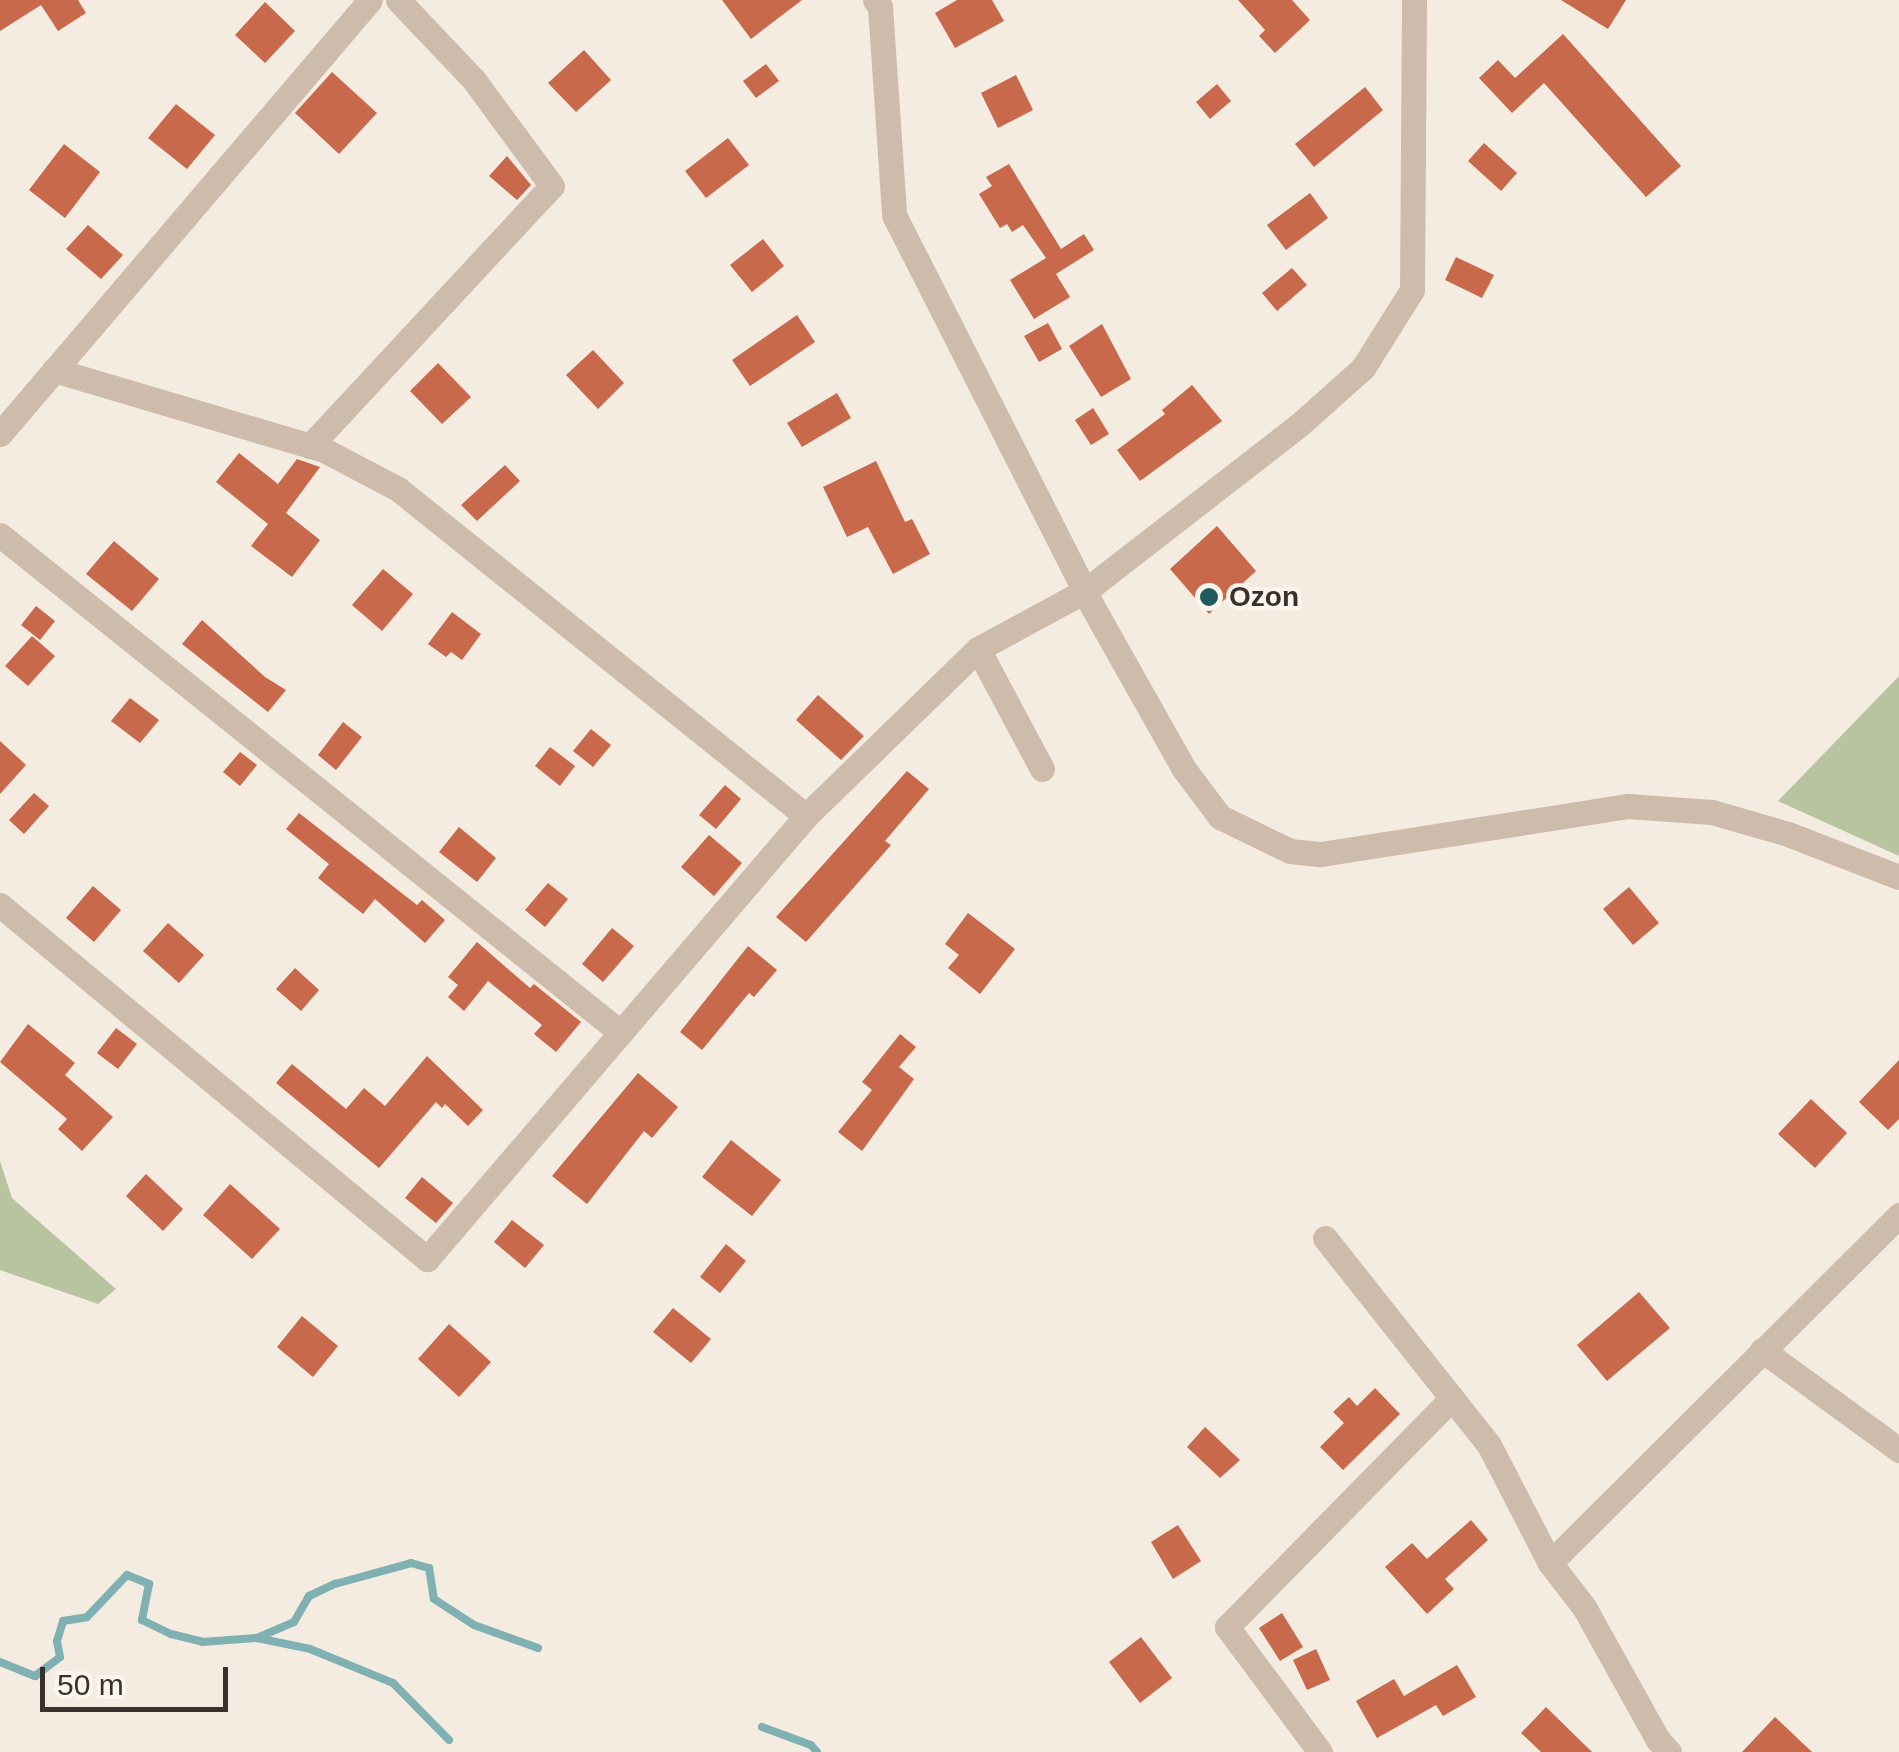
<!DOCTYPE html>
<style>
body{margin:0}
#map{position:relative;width:1899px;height:1752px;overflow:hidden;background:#f4ebe1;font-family:Helvetica,sans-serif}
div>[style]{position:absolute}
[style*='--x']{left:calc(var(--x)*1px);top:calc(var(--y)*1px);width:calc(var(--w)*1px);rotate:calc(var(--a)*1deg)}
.green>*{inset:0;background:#b8c4a0}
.stream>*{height:8px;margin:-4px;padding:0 4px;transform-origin:4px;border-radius:4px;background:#7fb0b2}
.building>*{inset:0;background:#c8694b}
.minor>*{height:25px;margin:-12.5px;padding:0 12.5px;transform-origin:12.5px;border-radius:12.5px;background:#cdbbac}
.dots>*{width:28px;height:28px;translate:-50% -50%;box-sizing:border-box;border:5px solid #fbf5ee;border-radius:50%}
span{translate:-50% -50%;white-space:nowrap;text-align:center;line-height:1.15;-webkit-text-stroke:8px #fbf5ee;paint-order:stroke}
.poi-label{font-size:28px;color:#3b302b;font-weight:700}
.left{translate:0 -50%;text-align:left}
.scale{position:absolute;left:40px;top:1667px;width:188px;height:45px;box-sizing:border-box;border:5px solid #3b302b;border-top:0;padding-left:12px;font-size:30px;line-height:35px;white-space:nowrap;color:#3b302b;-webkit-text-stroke:8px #fbf5ee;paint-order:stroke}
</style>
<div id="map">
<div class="green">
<div style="clip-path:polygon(1899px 676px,1899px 856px,1778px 801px)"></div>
<div style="clip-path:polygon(0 1161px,12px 1198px,116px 1289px,98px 1304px,0 1270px)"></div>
</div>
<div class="stream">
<div style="--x:257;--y:1638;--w:54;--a:11.7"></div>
<div style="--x:310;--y:1649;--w:90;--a:22.3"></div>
<div style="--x:393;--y:1683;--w:80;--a:45.5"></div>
<div style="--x:0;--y:1662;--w:38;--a:22"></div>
<div style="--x:35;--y:1676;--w:31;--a:-37"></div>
<div style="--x:60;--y:1657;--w:16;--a:-101"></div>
<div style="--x:57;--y:1641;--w:21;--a:-73"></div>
<div style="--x:63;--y:1621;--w:24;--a:-9"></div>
<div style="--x:87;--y:1617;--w:58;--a:-46.4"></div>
<div style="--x:127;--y:1575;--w:24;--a:22"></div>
<div style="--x:149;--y:1584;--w:37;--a:101"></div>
<div style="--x:142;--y:1620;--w:32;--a:26"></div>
<div style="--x:171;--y:1634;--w:32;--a:14"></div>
<div style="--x:202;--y:1642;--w:55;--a:-4.2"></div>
<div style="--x:257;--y:1638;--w:40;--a:-23.4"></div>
<div style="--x:294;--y:1622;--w:30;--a:-60"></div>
<div style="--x:309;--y:1596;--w:29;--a:-25"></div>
<div style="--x:335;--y:1584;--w:79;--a:-15.4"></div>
<div style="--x:411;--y:1563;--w:19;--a:16"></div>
<div style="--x:429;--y:1568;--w:31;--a:81"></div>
<div style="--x:434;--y:1599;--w:48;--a:33"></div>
<div style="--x:474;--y:1625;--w:68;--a:19.8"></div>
<div style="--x:762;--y:1727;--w:52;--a:20.2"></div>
<div style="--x:811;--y:1745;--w:9;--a:49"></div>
</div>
<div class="building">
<div style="clip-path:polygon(0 0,78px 0,86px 13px,58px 31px,41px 5px,0 31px)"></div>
<div style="clip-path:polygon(722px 0,802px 0,751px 39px)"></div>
<div style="clip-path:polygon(957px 0,992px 0,1004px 21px,955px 48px,935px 13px)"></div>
<div style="clip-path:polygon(1238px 0,1292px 0,1310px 20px,1275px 53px,1259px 36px,1265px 30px)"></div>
<div style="clip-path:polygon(1561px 0,1626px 0,1608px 29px)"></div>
<div style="clip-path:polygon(265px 2px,295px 31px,265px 63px,235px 35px)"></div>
<div style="clip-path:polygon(1563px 34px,1681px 166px,1646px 197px,1544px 83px,1512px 113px,1479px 78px,1498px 60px,1515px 78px)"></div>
<div style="clip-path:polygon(584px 50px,611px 80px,576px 112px,548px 83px)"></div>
<div style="clip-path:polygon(766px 64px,779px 81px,756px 98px,743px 81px)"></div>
<div style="clip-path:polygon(332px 72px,377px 113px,339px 154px,295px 113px)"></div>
<div style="clip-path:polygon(1016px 75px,1033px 110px,998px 128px,981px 93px)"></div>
<div style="clip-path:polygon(1217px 84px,1231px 101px,1210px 119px,1196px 102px)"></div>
<div style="clip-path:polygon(1365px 87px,1383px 110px,1314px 167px,1295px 144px)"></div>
<div style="clip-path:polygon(176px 104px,215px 135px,187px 169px,148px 138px)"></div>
<div style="clip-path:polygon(728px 138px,749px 165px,706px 198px,685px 171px)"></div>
<div style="clip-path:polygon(1484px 143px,1517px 173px,1501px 191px,1468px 161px)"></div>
<div style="clip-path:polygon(64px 144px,100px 172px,65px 218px,29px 190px)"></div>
<div style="clip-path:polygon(507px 156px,531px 185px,517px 200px,489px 176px)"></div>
<div style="clip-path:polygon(1009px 164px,1061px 249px,1084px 234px,1094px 250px,1056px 274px,1070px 297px,1034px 319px,1010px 280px,1046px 258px,1023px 225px,1012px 232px,1007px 224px,1000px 228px,979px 194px,992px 186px,986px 177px)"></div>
<div style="clip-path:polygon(1310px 193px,1328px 218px,1286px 250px,1267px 225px)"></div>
<div style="clip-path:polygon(88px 225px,123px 255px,101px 279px,66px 249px)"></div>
<div style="clip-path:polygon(763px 239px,784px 266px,752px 292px,730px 265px)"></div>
<div style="clip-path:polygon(1456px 257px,1494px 275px,1482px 298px,1445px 280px)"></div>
<div style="clip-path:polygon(1292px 268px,1307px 285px,1277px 311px,1262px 293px)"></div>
<div style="clip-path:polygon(797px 315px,815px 342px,750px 386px,732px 360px)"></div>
<div style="clip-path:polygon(1048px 323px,1062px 349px,1039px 362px,1024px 336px)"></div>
<div style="clip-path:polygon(1102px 324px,1131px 379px,1101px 397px,1069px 346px)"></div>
<div style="clip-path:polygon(593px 350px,624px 383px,598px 409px,566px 375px)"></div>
<div style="clip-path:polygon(438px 363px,471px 397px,442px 424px,410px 391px)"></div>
<div style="clip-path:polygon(1192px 385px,1222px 421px,1140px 481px,1117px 450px,1165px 414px,1162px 410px)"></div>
<div style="clip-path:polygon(837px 393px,851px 418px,802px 447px,787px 423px)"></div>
<div style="clip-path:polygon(1093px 408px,1109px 434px,1091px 445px,1075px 420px)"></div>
<div style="clip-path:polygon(239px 453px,278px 484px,297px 459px,320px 467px,286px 513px,320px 540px,292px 577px,251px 546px,268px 524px,216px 482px)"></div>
<div style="clip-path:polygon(876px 461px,905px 522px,912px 519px,930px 554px,893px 574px,868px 527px,847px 537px,823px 487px)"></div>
<div style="clip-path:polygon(505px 465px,520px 481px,477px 521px,461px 505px)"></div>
<div style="clip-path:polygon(1217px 526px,1256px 571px,1209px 614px,1170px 569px)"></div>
<div style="clip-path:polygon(114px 541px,159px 579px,132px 611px,86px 574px)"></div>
<div style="clip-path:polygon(383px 569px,413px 594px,382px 631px,352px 605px)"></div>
<div style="clip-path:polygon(36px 606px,55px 621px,40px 640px,21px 625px)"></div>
<div style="clip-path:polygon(452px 612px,481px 634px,462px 660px,451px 652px,446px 657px,428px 644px)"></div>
<div style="clip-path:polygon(202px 620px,265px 677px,286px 690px,268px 712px,182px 644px)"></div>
<div style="clip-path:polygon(32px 636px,55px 656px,28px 686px,5px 666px)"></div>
<div style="clip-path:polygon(818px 695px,864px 736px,841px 760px,796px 720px)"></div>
<div style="clip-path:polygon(130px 698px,159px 720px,140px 743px,111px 721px)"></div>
<div style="clip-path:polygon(343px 722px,362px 737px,336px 770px,318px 755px)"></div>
<div style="clip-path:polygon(591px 729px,611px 745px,593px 767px,573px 751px)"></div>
<div style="clip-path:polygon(0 741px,26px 765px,0 794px)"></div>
<div style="clip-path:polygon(550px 747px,575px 766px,560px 786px,535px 766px)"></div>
<div style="clip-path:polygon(240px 752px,257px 765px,240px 786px,223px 772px)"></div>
<div style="clip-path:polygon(907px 771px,929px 789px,885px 841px,891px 845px,806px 942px,776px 917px)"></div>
<div style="clip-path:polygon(725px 785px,741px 799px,716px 829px,699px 815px)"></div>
<div style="clip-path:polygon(34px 793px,49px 806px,24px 834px,9px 820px)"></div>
<div style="clip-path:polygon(299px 813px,417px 905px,422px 900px,445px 920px,425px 943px,375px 899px,363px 914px,318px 878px,329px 864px,286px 829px)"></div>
<div style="clip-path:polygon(459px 827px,496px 858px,477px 882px,439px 852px)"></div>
<div style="clip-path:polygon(709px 835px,742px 863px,714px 896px,681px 867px)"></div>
<div style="clip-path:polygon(548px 883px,568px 899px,545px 927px,525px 910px)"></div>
<div style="clip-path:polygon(93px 886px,121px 910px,94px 942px,66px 918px)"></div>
<div style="clip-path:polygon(1629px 887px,1659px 923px,1633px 945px,1603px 909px)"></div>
<div style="clip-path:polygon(968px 913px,1015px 949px,980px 994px,948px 968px,959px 955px,945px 944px)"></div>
<div style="clip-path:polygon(168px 923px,204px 955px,179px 983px,143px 951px)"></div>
<div style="clip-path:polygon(612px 928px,634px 946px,603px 982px,582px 964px)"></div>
<div style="clip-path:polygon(477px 942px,530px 988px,534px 984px,581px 1022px,556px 1052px,534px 1034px,542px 1025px,488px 981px,464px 1011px,448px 997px,458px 985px,448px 977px)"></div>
<div style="clip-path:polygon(748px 946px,777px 970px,754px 997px,749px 993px,702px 1050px,680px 1032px)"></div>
<div style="clip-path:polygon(295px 968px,319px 990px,301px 1011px,276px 989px)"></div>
<div style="clip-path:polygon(28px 1024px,75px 1063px,65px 1075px,113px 1117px,82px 1151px,58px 1129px,67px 1119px,0 1062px)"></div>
<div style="clip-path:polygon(116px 1028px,137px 1044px,118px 1069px,97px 1053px)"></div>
<div style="clip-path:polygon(900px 1034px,916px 1047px,899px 1067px,914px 1079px,862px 1151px,838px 1132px,872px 1090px,862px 1082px)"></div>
<div style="clip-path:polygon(427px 1056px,483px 1110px,468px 1126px,445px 1104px,442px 1108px,436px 1102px,379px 1168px,276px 1083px,292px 1064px,346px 1109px,364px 1088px,385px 1106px)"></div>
<div style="clip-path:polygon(1899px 1060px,1899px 1119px,1888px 1130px,1859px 1102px)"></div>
<div style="clip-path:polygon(638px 1073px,678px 1107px,652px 1138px,644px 1131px,587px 1204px,552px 1176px)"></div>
<div style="clip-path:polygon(1811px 1099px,1847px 1133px,1815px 1168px,1778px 1134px)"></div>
<div style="clip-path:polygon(731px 1140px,781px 1180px,752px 1216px,702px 1177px)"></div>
<div style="clip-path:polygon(146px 1174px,183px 1209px,163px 1231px,126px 1196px)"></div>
<div style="clip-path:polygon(422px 1177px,453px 1203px,436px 1223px,405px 1198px)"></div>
<div style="clip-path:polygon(230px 1184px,280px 1229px,252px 1259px,203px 1215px)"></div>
<div style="clip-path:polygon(512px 1220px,544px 1245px,525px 1268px,494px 1242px)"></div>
<div style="clip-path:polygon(726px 1244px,746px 1261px,720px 1293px,700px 1277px)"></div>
<div style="clip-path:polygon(1639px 1292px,1670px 1328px,1607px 1381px,1577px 1345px)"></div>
<div style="clip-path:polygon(673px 1308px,711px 1339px,691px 1363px,653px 1332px)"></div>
<div style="clip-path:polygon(302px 1316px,338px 1346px,313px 1377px,277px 1347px)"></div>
<div style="clip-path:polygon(449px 1324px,491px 1362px,459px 1397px,418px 1359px)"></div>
<div style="clip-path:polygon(1375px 1388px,1400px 1414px,1343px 1470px,1320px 1447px,1344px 1423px,1333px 1412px,1349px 1397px,1357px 1406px)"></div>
<div style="clip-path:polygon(1205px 1427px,1240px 1460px,1220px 1478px,1187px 1447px)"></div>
<div style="clip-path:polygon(1471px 1520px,1488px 1540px,1445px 1579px,1454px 1589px,1427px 1614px,1385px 1567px,1412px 1543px,1427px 1559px)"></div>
<div style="clip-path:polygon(1178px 1525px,1201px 1561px,1173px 1579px,1151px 1542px)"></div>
<div style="clip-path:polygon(1282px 1613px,1303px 1647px,1280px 1661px,1259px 1628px)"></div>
<div style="clip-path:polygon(1141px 1637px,1172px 1678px,1140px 1703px,1109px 1662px)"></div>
<div style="clip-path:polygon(1316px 1649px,1330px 1680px,1307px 1690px,1293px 1660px)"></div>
<div style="clip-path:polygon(1457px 1665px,1476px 1697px,1443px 1716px,1436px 1705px,1377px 1738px,1356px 1701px,1394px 1679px,1404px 1696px)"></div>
<div style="clip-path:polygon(1546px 1707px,1592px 1752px,1541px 1752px,1521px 1733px)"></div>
<div style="clip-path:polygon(1775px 1717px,1812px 1752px,1742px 1752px)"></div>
</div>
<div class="minor">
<div style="--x:875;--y:0;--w:9;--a:54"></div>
<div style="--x:880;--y:7;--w:208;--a:86.1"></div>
<div style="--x:894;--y:215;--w:436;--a:63.1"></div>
<div style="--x:1091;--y:604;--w:189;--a:60.6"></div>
<div style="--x:1184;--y:769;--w:60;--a:53.1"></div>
<div style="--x:1220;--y:817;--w:78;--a:25.9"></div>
<div style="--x:1290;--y:851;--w:31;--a:6"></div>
<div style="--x:1321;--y:854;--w:311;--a:-8.9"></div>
<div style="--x:1628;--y:806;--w:84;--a:4.1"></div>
<div style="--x:1712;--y:812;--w:79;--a:16.1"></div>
<div style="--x:1788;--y:834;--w:119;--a:21.2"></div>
<div style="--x:54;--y:370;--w:282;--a:16.5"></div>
<div style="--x:324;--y:450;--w:84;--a:27.8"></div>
<div style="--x:398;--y:489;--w:523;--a:38.71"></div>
<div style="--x:0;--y:434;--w:570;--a:-49.55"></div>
<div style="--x:310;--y:446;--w:355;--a:-47.1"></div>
<div style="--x:552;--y:186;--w:133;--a:-126.4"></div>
<div style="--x:473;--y:79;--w:109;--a:-133.5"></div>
<div style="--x:0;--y:535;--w:795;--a:38.72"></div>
<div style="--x:978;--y:649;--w:136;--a:61.9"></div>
<div style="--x:0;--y:905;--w:555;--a:39.66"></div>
<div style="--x:427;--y:1259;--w:583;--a:-49.45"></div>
<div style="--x:806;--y:816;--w:240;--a:-44.2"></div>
<div style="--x:978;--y:649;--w:122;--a:-28.5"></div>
<div style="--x:1085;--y:591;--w:271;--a:-37.8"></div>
<div style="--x:1299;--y:425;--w:86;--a:-41.7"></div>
<div style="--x:1363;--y:368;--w:92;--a:-57.9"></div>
<div style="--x:1412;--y:290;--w:290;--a:-89.6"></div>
<div style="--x:1325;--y:1238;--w:264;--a:51.6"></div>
<div style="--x:1489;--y:1445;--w:133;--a:62.7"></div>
<div style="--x:1550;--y:1563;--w:56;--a:52.3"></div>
<div style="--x:1584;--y:1607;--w:152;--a:60.9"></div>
<div style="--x:1658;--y:1740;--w:16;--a:47"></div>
<div style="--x:1762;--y:1350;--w:170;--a:36.1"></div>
<div style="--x:1550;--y:1563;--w:493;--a:-44.9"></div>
<div style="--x:1320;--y:1752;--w:156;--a:-126.6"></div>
<div style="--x:1227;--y:1627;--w:321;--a:-45.5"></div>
</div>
<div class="dots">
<div style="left:1209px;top:597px;background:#1f5a5e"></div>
</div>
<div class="poi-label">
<span class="left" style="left:1229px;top:597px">Ozon</span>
</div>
<div class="scale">50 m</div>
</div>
